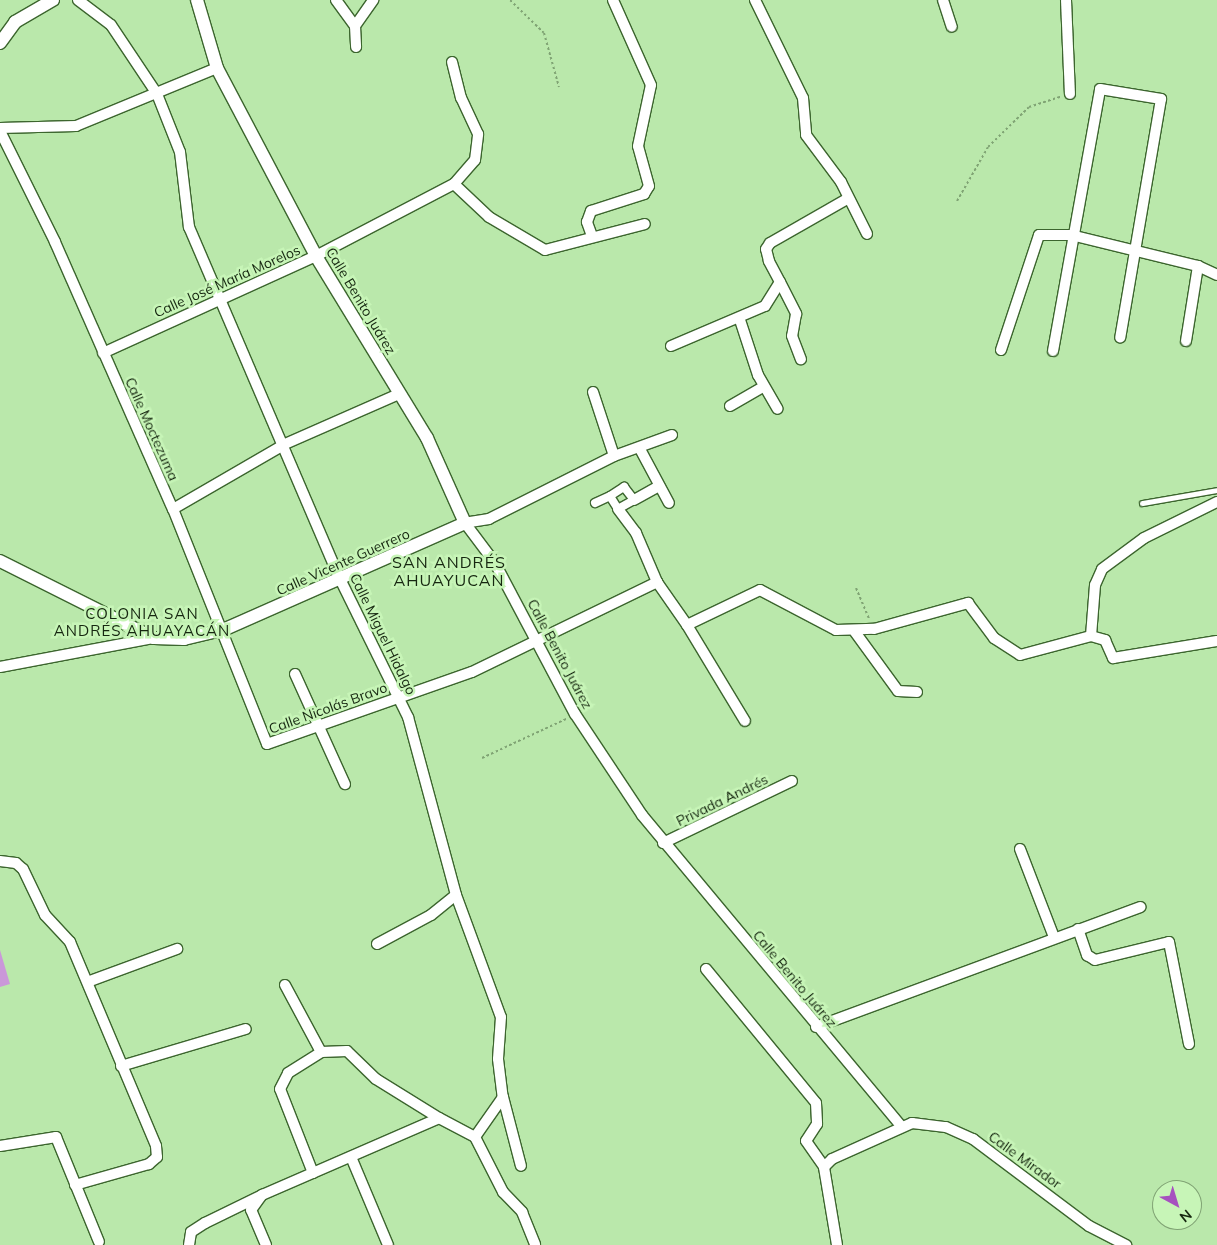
<!DOCTYPE html>
<meta charset="utf-8">
<style>
body{margin:0}
#map{position:relative;width:1217px;height:1245px;overflow:hidden;background:#bae8ab;font-family:Mulish,sans-serif}
div>[style]{position:absolute}
[style*='--x']{left:calc(var(--x)*1px);top:calc(var(--y)*1px);width:calc(var(--w)*1px);rotate:calc(var(--a)*1deg)}
.green>*{inset:0;background:#ca98d9}
.path>*{height:2px;margin-top:-1px;transform-origin:0;background:repeating-linear-gradient(90deg,#80a474 0 2.5px,transparent 0 5px)}
.roads{filter:drop-shadow(1px 0 #3c652e) drop-shadow(-1px 0 #3c652e) drop-shadow(0 1px #3c652e) drop-shadow(0 -1px #3c652e)}
.service>*{height:5px;margin:-2.5px;padding:0 2.5px;transform-origin:2.5px;border-radius:2.5px;background:#fff}
.pedestrian>*{height:8px;margin:-4px;padding:0 4px;transform-origin:4px;border-radius:4px;background:#fff}
.minor>*{height:10px;margin:-5px;padding:0 5px;transform-origin:5px;border-radius:5px;background:#fff}
.tertiary>*{height:12px;margin:-6px;padding:0 6px;transform-origin:6px;border-radius:6px;background:#fff}
span{translate:-50% -50%;white-space:nowrap;text-align:center;line-height:1.15;-webkit-text-stroke:5px #c7f5b7;paint-order:stroke}
.street-label{font-size:14px;color:#162710}
.neighbourhood-label{font-size:15px;color:#162710;letter-spacing:1px}
.quarter-label{font-size:16px;color:#162710;letter-spacing:1px}
.north{position:absolute;left:1152px;top:1180px;width:50px;height:50px;box-sizing:border-box;background:#c7f5b7;border:1px solid #80a374;border-radius:50%;rotate:141deg;font-size:14px;font-weight:700;line-height:20px;text-align:center;color:#162710}
.north::after{content:'';display:block;margin:auto;width:18px;height:22px;background:#a651bf;clip-path:polygon(50% 0,100% 100%,50% 72%,0 100%)}
</style>
<div id="map">
<div class="green">
<div style="clip-path:polygon(0 950px,10px 984px,0 987px)"></div>
</div>
<div class="path">
<div style="--x:510;--y:0;--w:47;--a:44.1"></div>
<div style="--x:544;--y:33;--w:56;--a:74.5"></div>
<div style="--x:957;--y:201;--w:62;--a:-60.1"></div>
<div style="--x:988;--y:147;--w:57;--a:-44.3"></div>
<div style="--x:1029;--y:107;--w:33;--a:-18"></div>
<div style="--x:856;--y:588;--w:33;--a:67"></div>
<div style="--x:482;--y:758;--w:93;--a:-24.9"></div>
</div>
<div class="roads">
<div class="service">
<div style="--x:1142;--y:503;--w:76;--a:-9.8"></div>
</div>
<div class="pedestrian">
<div style="--x:624;--y:487;--w:16;--a:52"></div>
<div style="--x:634;--y:500;--w:18;--a:151"></div>
<div style="--x:618;--y:509;--w:15;--a:-122"></div>
<div style="--x:610;--y:496;--w:17;--a:-33"></div>
<div style="--x:595;--y:503;--w:17;--a:-25"></div>
</div>
<div class="minor">
<div style="--x:78;--y:0;--w:41;--a:37.1"></div>
<div style="--x:111;--y:25;--w:83;--a:56.3"></div>
<div style="--x:157;--y:94;--w:62;--a:68.4"></div>
<div style="--x:180;--y:152;--w:76;--a:83.2"></div>
<div style="--x:189;--y:227;--w:385;--a:66.8"></div>
<div style="--x:341;--y:581;--w:152;--a:63.8"></div>
<div style="--x:408;--y:717;--w:184;--a:74.9"></div>
<div style="--x:456;--y:895;--w:130;--a:69.8"></div>
<div style="--x:501;--y:1017;--w:42;--a:94.1"></div>
<div style="--x:498;--y:1059;--w:38;--a:83"></div>
<div style="--x:503;--y:1097;--w:49;--a:125"></div>
<div style="--x:475;--y:1137;--w:62;--a:63"></div>
<div style="--x:503;--y:1192;--w:28;--a:46"></div>
<div style="--x:522;--y:1212;--w:35;--a:68"></div>
<div style="--x:336;--y:0;--w:32;--a:54"></div>
<div style="--x:355;--y:26;--w:32;--a:-55"></div>
<div style="--x:755;--y:0;--w:109;--a:63.9"></div>
<div style="--x:803;--y:98;--w:37;--a:85"></div>
<div style="--x:806;--y:135;--w:59;--a:53.3"></div>
<div style="--x:841;--y:182;--w:58;--a:63.4"></div>
<div style="--x:943;--y:0;--w:28;--a:72"></div>
<div style="--x:1066;--y:0;--w:94;--a:87.6"></div>
<div style="--x:355;--y:26;--w:21;--a:87"></div>
<div style="--x:0;--y:128;--w:76;--a:-1.5"></div>
<div style="--x:76;--y:126;--w:152;--a:-22.4"></div>
<div style="--x:0;--y:131;--w:124;--a:63.6"></div>
<div style="--x:55;--y:242;--w:292;--a:66.2"></div>
<div style="--x:173;--y:509;--w:253;--a:68.2"></div>
<div style="--x:267;--y:744;--w:217;--a:-19.4"></div>
<div style="--x:472;--y:672;--w:206;--a:-25.9"></div>
<div style="--x:657;--y:582;--w:52;--a:55.1"></div>
<div style="--x:687;--y:625;--w:81;--a:-25.6"></div>
<div style="--x:760;--y:590;--w:86;--a:27.8"></div>
<div style="--x:836;--y:630;--w:38;--a:-2"></div>
<div style="--x:874;--y:629;--w:98;--a:-15.5"></div>
<div style="--x:968;--y:603;--w:44;--a:53.4"></div>
<div style="--x:994;--y:638;--w:31;--a:33"></div>
<div style="--x:1020;--y:655;--w:73;--a:-15"></div>
<div style="--x:1091;--y:636;--w:15;--a:16"></div>
<div style="--x:1105;--y:640;--w:20;--a:66"></div>
<div style="--x:1113;--y:658;--w:105;--a:-9.3"></div>
<div style="--x:454;--y:184;--w:48;--a:43.3"></div>
<div style="--x:489;--y:217;--w:65;--a:30.5"></div>
<div style="--x:545;--y:250;--w:103;--a:-14.6"></div>
<div style="--x:592;--y:236;--w:15;--a:-110"></div>
<div style="--x:587;--y:222;--w:12;--a:-70"></div>
<div style="--x:591;--y:211;--w:56;--a:-17.8"></div>
<div style="--x:644;--y:194;--w:9;--a:-58"></div>
<div style="--x:649;--y:186;--w:41;--a:-105.4"></div>
<div style="--x:638;--y:146;--w:62;--a:-78"></div>
<div style="--x:651;--y:85;--w:93;--a:-114.1"></div>
<div style="--x:780;--y:282;--w:36;--a:63"></div>
<div style="--x:796;--y:314;--w:22;--a:100"></div>
<div style="--x:792;--y:336;--w:25;--a:69"></div>
<div style="--x:740;--y:320;--w:58;--a:71.9"></div>
<div style="--x:758;--y:375;--w:39;--a:60"></div>
<div style="--x:1186;--y:341;--w:76;--a:-80.9"></div>
<div style="--x:671;--y:346;--w:102;--a:-23.1"></div>
<div style="--x:765;--y:306;--w:28;--a:-58"></div>
<div style="--x:780;--y:282;--w:24;--a:-118"></div>
<div style="--x:769;--y:261;--w:12;--a:-104"></div>
<div style="--x:766;--y:249;--w:7;--a:-56"></div>
<div style="--x:770;--y:243;--w:89;--a:-29.7"></div>
<div style="--x:1001;--y:350;--w:121;--a:-71.7"></div>
<div style="--x:1039;--y:235;--w:32;--a:0"></div>
<div style="--x:1071;--y:235;--w:131;--a:13.7"></div>
<div style="--x:1198;--y:266;--w:21;--a:25"></div>
<div style="--x:1053;--y:351;--w:266;--a:-79.8"></div>
<div style="--x:1100;--y:89;--w:62;--a:9.3"></div>
<div style="--x:1161;--y:99;--w:242;--a:99.7"></div>
<div style="--x:103;--y:353;--w:234;--a:-24.5"></div>
<div style="--x:316;--y:256;--w:156;--a:-27.6"></div>
<div style="--x:454;--y:184;--w:32;--a:-49"></div>
<div style="--x:475;--y:160;--w:26;--a:-83"></div>
<div style="--x:478;--y:134;--w:40;--a:-115"></div>
<div style="--x:461;--y:98;--w:37;--a:-104"></div>
<div style="--x:593;--y:392;--w:67;--a:71.8"></div>
<div style="--x:730;--y:406;--w:39;--a:-30"></div>
<div style="--x:672;--y:435;--w:62;--a:160.1"></div>
<div style="--x:614;--y:456;--w:140;--a:153.3"></div>
<div style="--x:489;--y:519;--w:24;--a:171"></div>
<div style="--x:465;--y:523;--w:50;--a:53.1"></div>
<div style="--x:495;--y:563;--w:171;--a:62.1"></div>
<div style="--x:575;--y:714;--w:121;--a:56.4"></div>
<div style="--x:642;--y:815;--w:403;--a:50.2"></div>
<div style="--x:640;--y:449;--w:61;--a:61.8"></div>
<div style="--x:634;--y:500;--w:29;--a:-29"></div>
<div style="--x:173;--y:509;--w:129;--a:-30.1"></div>
<div style="--x:285;--y:444;--w:124;--a:-23.7"></div>
<div style="--x:618;--y:509;--w:30;--a:53"></div>
<div style="--x:636;--y:533;--w:53;--a:66.8"></div>
<div style="--x:687;--y:625;--w:112;--a:58.9"></div>
<div style="--x:855;--y:632;--w:73;--a:53.9"></div>
<div style="--x:898;--y:691;--w:19;--a:3"></div>
<div style="--x:1091;--y:636;--w:51;--a:-85.5"></div>
<div style="--x:1095;--y:585;--w:17;--a:-66"></div>
<div style="--x:1102;--y:569;--w:52;--a:-36.4"></div>
<div style="--x:1144;--y:538;--w:81;--a:-26.3"></div>
<div style="--x:0;--y:667;--w:157;--a:-10.7"></div>
<div style="--x:295;--y:674;--w:121;--a:65.6"></div>
<div style="--x:663;--y:843;--w:143;--a:-25.7"></div>
<div style="--x:1020;--y:849;--w:94;--a:68.9"></div>
<div style="--x:0;--y:861;--w:16;--a:7"></div>
<div style="--x:16;--y:863;--w:9;--a:41"></div>
<div style="--x:23;--y:869;--w:51;--a:64.4"></div>
<div style="--x:45;--y:915;--w:37;--a:47"></div>
<div style="--x:70;--y:942;--w:221;--a:67.1"></div>
<div style="--x:156;--y:1146;--w:11;--a:85"></div>
<div style="--x:157;--y:1157;--w:11;--a:139"></div>
<div style="--x:149;--y:1164;--w:77;--a:164.2"></div>
<div style="--x:1078;--y:929;--w:28;--a:71"></div>
<div style="--x:1087;--y:955;--w:9;--a:32"></div>
<div style="--x:1095;--y:960;--w:76;--a:-13.7"></div>
<div style="--x:1169;--y:942;--w:104;--a:78.9"></div>
<div style="--x:377;--y:944;--w:61;--a:-28.2"></div>
<div style="--x:431;--y:915;--w:32;--a:-39"></div>
<div style="--x:706;--y:969;--w:173;--a:50.6"></div>
<div style="--x:816;--y:1103;--w:21;--a:87"></div>
<div style="--x:817;--y:1124;--w:20;--a:123"></div>
<div style="--x:806;--y:1141;--w:32;--a:55"></div>
<div style="--x:90;--y:981;--w:93;--a:-20.2"></div>
<div style="--x:285;--y:985;--w:76;--a:61.8"></div>
<div style="--x:816;--y:1027;--w:346;--a:-20.3"></div>
<div style="--x:121;--y:1066;--w:130;--a:-16.5"></div>
<div style="--x:503;--y:1097;--w:71;--a:75.4"></div>
<div style="--x:0;--y:1146;--w:57;--a:-9.1"></div>
<div style="--x:56;--y:1137;--w:113;--a:67.7"></div>
<div style="--x:351;--y:1157;--w:95;--a:67.2"></div>
<div style="--x:313;--y:1173;--w:90;--a:-111.4"></div>
<div style="--x:280;--y:1089;--w:18;--a:-63"></div>
<div style="--x:288;--y:1073;--w:39;--a:-32"></div>
<div style="--x:321;--y:1052;--w:26;--a:-2"></div>
<div style="--x:347;--y:1051;--w:40;--a:44"></div>
<div style="--x:376;--y:1079;--w:74;--a:31.8"></div>
<div style="--x:189;--y:1245;--w:13;--a:-81"></div>
<div style="--x:191;--y:1232;--w:17;--a:-33"></div>
<div style="--x:205;--y:1223;--w:61;--a:-26.1"></div>
<div style="--x:266;--y:1245;--w:38;--a:-113"></div>
<div style="--x:251;--y:1210;--w:19;--a:-54"></div>
<div style="--x:262;--y:1195;--w:193;--a:-23.5"></div>
<div style="--x:439;--y:1118;--w:41;--a:27.8"></div>
<div style="--x:837;--y:1245;--w:79;--a:-99.5"></div>
<div style="--x:824;--y:1167;--w:11;--a:-45"></div>
<div style="--x:832;--y:1159;--w:88;--a:-24.2"></div>
<div style="--x:912;--y:1123;--w:34;--a:7"></div>
<div style="--x:946;--y:1127;--w:30;--a:24"></div>
<div style="--x:973;--y:1139;--w:145;--a:36.9"></div>
<div style="--x:1089;--y:1226;--w:42;--a:27.2"></div>
</div>
<div class="tertiary">
<div style="--x:0;--y:43;--w:26;--a:-54"></div>
<div style="--x:15;--y:22;--w:44;--a:-30.1"></div>
<div style="--x:0;--y:561;--w:172;--a:26.6"></div>
<div style="--x:154;--y:638;--w:30;--a:2"></div>
<div style="--x:184;--y:639;--w:42;--a:-13.7"></div>
<div style="--x:225;--y:629;--w:262;--a:-23.8"></div>
<div style="--x:465;--y:523;--w:93;--a:-114.1"></div>
<div style="--x:427;--y:438;--w:213;--a:-121.4"></div>
<div style="--x:316;--y:256;--w:212;--a:-117.8"></div>
<div style="--x:217;--y:68;--w:71;--a:-106.4"></div>
</div>
</div>
<div class="street-label">
<span style="left:227px;top:281px;rotate:-24deg">Calle José María Morelos</span>
<span style="left:361px;top:301px;rotate:59deg">Calle Benito Juárez</span>
<span style="left:152px;top:429px;rotate:66deg">Calle Moctezuma</span>
<span style="left:343px;top:562px;rotate:-24deg">Calle Vicente Guerrero</span>
<span style="left:383px;top:634px;rotate:64deg">Calle Miguel Hidalgo</span>
<span style="left:560px;top:654px;rotate:62deg">Calle Benito Juárez</span>
<span style="left:328px;top:708px;rotate:-20deg">Calle Nicolás Bravo</span>
<span style="left:722px;top:800px;rotate:-26deg">Privada Andrés</span>
<span style="left:795px;top:979px;rotate:50deg">Calle Benito Juárez</span>
<span style="left:1025px;top:1160px;rotate:36deg">Calle Mirador</span>
</div>
<div class="neighbourhood-label">
<span style="left:142px;top:622px">COLONIA SAN<br>ANDRÉS AHUAYACÁN</span>
</div>
<div class="quarter-label">
<span style="left:449px;top:571px">SAN ANDRÉS<br>AHUAYUCAN</span>
</div>
<div class="north">N</div>
</div>
